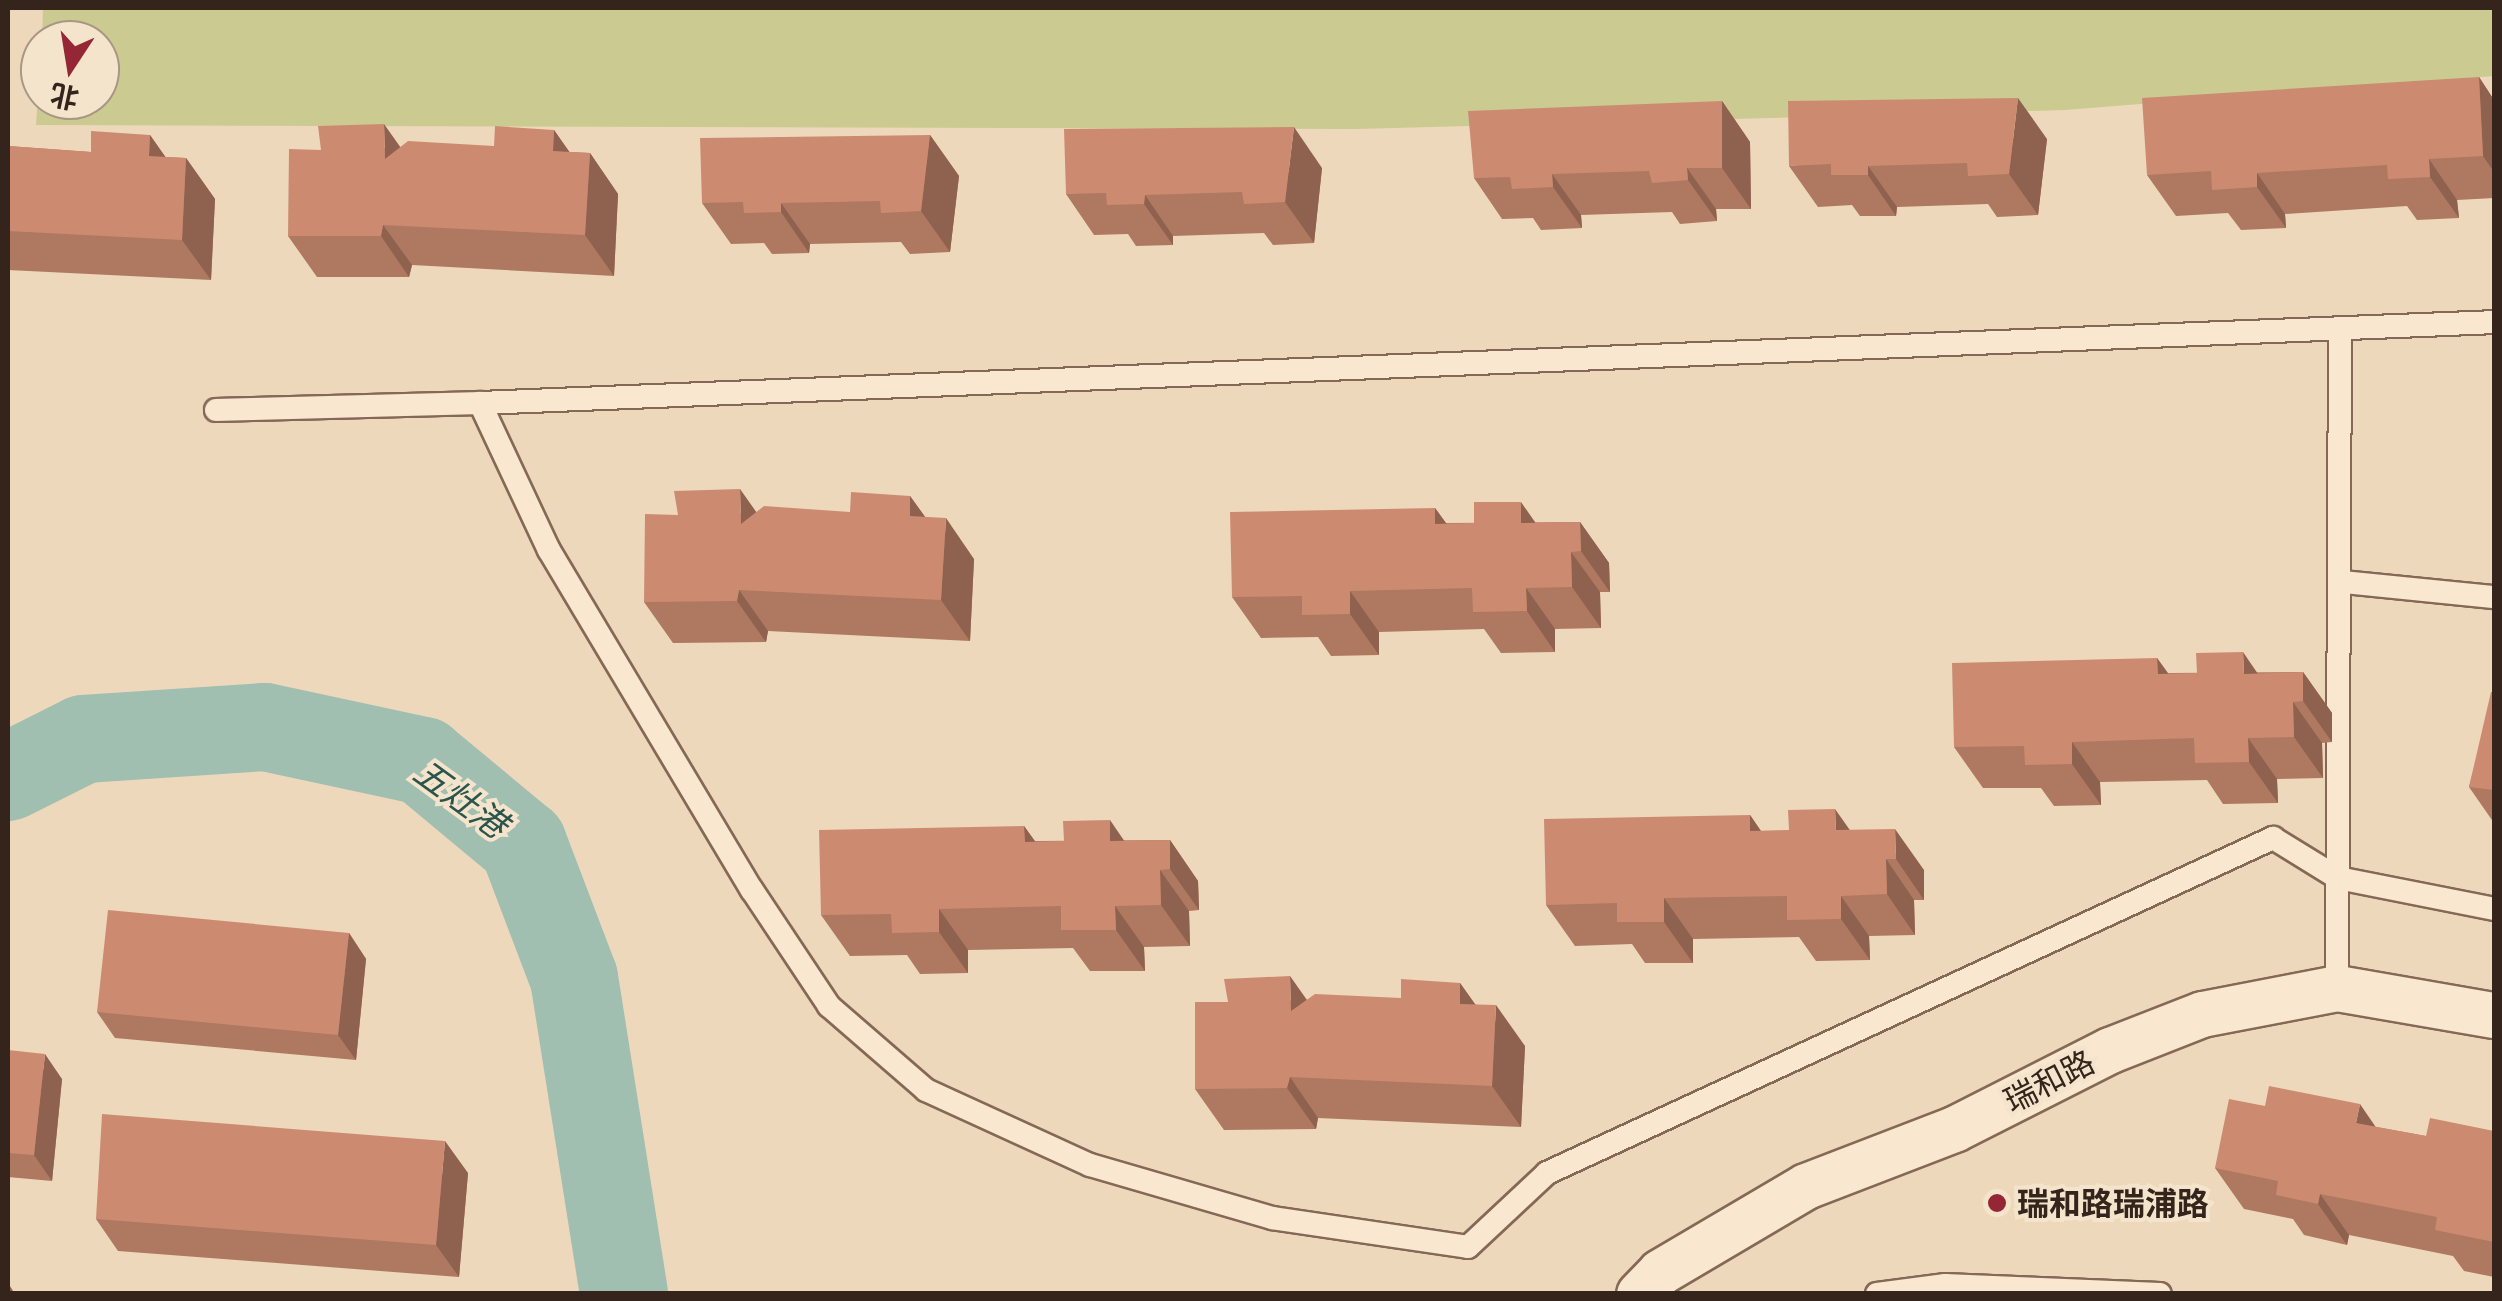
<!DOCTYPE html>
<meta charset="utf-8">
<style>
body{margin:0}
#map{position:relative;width:2502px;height:1301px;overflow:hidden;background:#eed8bc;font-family:"Noto Serif","Noto Sans SC",serif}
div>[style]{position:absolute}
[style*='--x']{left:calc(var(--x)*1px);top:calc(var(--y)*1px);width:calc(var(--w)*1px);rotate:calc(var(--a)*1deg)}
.green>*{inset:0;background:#cbca91}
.river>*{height:88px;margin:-44px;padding:0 44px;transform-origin:44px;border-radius:44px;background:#a0bfb1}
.roads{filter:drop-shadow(2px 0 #856856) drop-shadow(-2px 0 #856856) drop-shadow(0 2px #856856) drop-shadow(0 -2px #856856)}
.service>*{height:22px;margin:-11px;padding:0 11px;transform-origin:11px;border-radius:11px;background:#f9e7cf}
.minor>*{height:45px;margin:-22.5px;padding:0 22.5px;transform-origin:22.5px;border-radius:22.5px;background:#f9e7cf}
.wall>*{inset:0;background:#af7861}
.shaded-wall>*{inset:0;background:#8f614f}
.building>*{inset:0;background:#cc8b71}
.dots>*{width:28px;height:28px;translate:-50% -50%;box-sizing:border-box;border:5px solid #f5e4cc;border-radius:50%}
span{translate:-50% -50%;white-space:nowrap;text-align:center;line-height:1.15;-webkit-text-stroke:8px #f5e4cc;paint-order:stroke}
.street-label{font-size:32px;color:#34241b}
.poi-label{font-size:32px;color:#34241b;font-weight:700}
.left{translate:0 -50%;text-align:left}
.water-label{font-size:35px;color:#2a544c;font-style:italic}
.frame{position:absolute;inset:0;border:10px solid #34241b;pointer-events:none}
.north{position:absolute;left:20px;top:20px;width:100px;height:100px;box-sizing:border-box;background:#f5e4cc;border:2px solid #a89785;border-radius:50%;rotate:192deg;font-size:28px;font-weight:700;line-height:40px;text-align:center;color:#34241b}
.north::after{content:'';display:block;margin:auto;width:35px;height:45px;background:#942635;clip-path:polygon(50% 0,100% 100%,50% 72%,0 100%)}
</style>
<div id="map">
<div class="green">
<div style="clip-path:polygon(43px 8px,2494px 8px,2494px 76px,2065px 110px,1357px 129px,36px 125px,40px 65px,40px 100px,100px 100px,100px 40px,42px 40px)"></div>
</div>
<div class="river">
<div style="--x:8;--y:777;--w:85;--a:-26.6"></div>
<div style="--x:84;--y:739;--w:181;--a:-3.8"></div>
<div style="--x:265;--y:727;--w:162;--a:12.1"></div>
<div style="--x:423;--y:761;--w:130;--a:39.7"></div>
<div style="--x:523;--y:844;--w:143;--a:69.2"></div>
<div style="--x:574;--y:978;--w:320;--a:81"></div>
</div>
<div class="roads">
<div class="service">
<div style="--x:480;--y:403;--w:2016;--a:-2.3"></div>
<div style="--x:216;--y:410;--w:264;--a:-1.5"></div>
<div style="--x:480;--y:403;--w:162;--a:64.9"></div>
<div style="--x:549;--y:550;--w:396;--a:59.2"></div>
<div style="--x:752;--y:890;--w:139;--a:56.4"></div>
<div style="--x:829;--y:1006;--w:128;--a:40.9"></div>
<div style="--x:926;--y:1090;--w:180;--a:24.6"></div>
<div style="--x:1090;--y:1165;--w:190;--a:16.2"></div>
<div style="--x:1272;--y:1218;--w:198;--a:8.4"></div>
<div style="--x:1468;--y:1247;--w:108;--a:-43.1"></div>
<div style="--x:1547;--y:1173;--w:800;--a:-24.77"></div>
<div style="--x:2273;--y:838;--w:76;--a:31.6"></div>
<div style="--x:2338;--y:878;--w:159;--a:11.2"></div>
<div style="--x:2343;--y:582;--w:152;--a:5.7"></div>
<div style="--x:2337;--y:988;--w:655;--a:-89.74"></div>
<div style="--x:1877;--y:1294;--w:69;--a:-7.5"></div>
<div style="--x:1945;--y:1285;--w:215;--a:2.4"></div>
</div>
<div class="minor">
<div style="--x:1639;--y:1294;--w:30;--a:-46"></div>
<div style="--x:1660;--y:1272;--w:169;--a:-30.5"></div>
<div style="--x:1806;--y:1186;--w:159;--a:-21.1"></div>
<div style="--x:1954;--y:1129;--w:175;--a:-26.9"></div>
<div style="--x:2110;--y:1050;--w:99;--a:-21.4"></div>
<div style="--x:2202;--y:1014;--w:137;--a:-10.9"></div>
<div style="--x:2337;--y:988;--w:159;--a:9.8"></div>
</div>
</div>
<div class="wall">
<div style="clip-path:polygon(2479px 77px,2494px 100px,2494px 198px,2457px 200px,2459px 218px,2417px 220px,2407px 206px,2285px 214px,2286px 228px,2241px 230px,2228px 213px,2176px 216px,2147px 175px)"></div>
<div style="clip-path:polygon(1722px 101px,1750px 142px,1751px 209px,1716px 209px,1717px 221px,1680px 224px,1672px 212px,1581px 215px,1582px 228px,1541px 230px,1533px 218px,1502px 219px,1474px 178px)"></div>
<div style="clip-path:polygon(554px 130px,569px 152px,590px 153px,618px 194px,614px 276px,412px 265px,409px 277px,317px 277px,288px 236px,321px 150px,494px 146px)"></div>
<div style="clip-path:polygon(150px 135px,165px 157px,186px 158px,215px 199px,211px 280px,8px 270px,8px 275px,8px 146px,91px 152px)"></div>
<div style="clip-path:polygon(930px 135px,959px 176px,950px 252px,910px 254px,901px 242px,810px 244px,809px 253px,772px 254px,764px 243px,731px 244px,702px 203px)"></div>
<div style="clip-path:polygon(2047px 139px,2038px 215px,1997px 217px,1988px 204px,1897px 207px,1896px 216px,1860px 216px,1852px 205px,1818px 207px,1789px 166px)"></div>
<div style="clip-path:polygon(1322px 168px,1314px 243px,1273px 245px,1264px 233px,1173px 236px,1173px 245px,1136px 246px,1128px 234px,1094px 235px,1066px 194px)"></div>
<div style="clip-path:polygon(910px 496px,925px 517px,974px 559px,970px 641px,768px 631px,766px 642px,673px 643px,644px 602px,678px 515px,850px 512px)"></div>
<div style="clip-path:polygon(1435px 508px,1446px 523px,1580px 522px,1609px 563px,1610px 592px,1600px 592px,1601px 628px,1555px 629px,1555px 652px,1501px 653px,1484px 629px,1379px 632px,1379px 655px,1331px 656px,1318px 637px,1261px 638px,1232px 597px)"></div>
<div style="clip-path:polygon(2157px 658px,2168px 673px,2303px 672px,2332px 713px,2332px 742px,2322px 743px,2323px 778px,2277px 779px,2278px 803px,2223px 804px,2207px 780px,2100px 782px,2101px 805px,2054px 806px,2041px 788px,1983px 788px,1954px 747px)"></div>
<div style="clip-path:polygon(2494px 692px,2494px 823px,2469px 787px)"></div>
<div style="clip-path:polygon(1750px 815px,1761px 831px,1850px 830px,1924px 870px,1924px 900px,1914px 900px,1915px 935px,1869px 936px,1870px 960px,1816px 961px,1799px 937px,1693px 939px,1693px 963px,1645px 963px,1632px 944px,1575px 946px,1546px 905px)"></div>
<div style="clip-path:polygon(1024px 826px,1035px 841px,1170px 840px,1198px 881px,1199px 910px,1189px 911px,1190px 946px,1144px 947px,1145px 971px,1090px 971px,1073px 948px,968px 950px,968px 973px,920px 974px,907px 955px,850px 956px,821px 915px)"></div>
<div style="clip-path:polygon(349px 933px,366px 959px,356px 1060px,115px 1038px,97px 1012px)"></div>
<div style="clip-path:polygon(1460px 983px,1475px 1004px,1525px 1046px,1521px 1127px,1318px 1118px,1316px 1129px,1224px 1130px,1195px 1089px,1228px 1002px,1401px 998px)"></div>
<div style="clip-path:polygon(8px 1050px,62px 1079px,52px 1181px,8px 1177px)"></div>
<div style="clip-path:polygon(2376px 1127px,2426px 1136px,2494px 1131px,2494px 1277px,2464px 1271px,2453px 1256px,2349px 1235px,2347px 1245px,2304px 1235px,2293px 1219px,2244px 1209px,2215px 1168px)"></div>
<div style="clip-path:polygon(468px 1173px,459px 1277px,118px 1251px,96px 1219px)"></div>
</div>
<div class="shaded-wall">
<div style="clip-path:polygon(2479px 77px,2494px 100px,2494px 172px,2483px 156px)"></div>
<div style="clip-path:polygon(2018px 98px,2047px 139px,2038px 215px,2009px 174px)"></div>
<div style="clip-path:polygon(1722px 101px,1750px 142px,1751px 209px,1722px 168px)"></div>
<div style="clip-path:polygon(384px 124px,413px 165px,385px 159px)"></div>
<div style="clip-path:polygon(1294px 127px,1322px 168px,1314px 243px,1285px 202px)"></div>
<div style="clip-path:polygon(554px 130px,583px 171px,553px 151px)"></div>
<div style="clip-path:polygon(150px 135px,179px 176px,149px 156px)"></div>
<div style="clip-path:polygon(930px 135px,959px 176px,950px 252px,921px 211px)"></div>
<div style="clip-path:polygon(590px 153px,618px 194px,614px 276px,585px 235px)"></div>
<div style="clip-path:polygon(186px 158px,215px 199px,211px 280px,182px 240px)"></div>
<div style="clip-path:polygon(2429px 159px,2457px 200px,2459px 218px,2430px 177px)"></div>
<div style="clip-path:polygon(1868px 166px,1897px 207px,1896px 216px,1868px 175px)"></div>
<div style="clip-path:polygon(1687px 168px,1716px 209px,1717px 221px,1688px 180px)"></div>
<div style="clip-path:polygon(2257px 173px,2285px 214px,2286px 228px,2257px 187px)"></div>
<div style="clip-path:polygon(1552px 174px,1581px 215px,1582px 228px,1553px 187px)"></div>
<div style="clip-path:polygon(1145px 195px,1173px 236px,1173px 245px,1144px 204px)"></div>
<div style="clip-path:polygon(781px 203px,810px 244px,809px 253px,781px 212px)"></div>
<div style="clip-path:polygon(383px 225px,412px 265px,409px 277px,381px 236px)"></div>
<div style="clip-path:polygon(740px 489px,769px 530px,741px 524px)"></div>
<div style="clip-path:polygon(910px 496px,939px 536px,910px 516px)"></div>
<div style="clip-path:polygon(1521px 502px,1549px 542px,1521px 523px)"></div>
<div style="clip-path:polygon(1435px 508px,1464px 548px,1435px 524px)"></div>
<div style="clip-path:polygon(946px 518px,974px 559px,970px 641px,941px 600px)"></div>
<div style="clip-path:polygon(1580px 522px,1609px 563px,1610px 592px,1581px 551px)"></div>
<div style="clip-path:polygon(1571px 552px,1600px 592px,1601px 628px,1572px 587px)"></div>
<div style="clip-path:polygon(1526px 588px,1555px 629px,1555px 652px,1527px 611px)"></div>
<div style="clip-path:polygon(739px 590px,768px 631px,766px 642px,737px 601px)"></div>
<div style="clip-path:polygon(1350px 591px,1379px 632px,1379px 655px,1350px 614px)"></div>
<div style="clip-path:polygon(2243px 652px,2271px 693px,2244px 674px)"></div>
<div style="clip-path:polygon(2157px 658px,2186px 699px,2158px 674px)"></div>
<div style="clip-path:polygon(2303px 672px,2332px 713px,2332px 742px,2303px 701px)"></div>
<div style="clip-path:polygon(2293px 702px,2322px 743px,2323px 778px,2294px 737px)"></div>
<div style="clip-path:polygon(2248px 738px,2277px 779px,2278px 803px,2249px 762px)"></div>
<div style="clip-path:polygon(2072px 742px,2100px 782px,2101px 805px,2072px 764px)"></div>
<div style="clip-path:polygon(1835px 809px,1864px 850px,1836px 830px)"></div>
<div style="clip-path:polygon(1750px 815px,1778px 856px,1750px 831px)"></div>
<div style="clip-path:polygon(1110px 820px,1138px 861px,1110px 841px)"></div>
<div style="clip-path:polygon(1024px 826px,1053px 867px,1025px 842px)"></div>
<div style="clip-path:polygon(1895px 829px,1924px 870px,1924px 900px,1896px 859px)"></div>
<div style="clip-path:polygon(1170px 840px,1198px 881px,1199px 910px,1170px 869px)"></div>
<div style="clip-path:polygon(1886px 859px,1914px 900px,1915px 935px,1887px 894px)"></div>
<div style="clip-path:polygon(1160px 870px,1189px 911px,1190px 946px,1161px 905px)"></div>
<div style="clip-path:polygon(1841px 896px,1869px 936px,1870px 960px,1841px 919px)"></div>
<div style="clip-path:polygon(1664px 898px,1693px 939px,1693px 963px,1664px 922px)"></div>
<div style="clip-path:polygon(1115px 906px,1144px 947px,1145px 971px,1116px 930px)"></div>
<div style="clip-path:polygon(939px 909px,968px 950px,968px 973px,939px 932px)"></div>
<div style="clip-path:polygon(349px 933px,366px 959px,356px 1060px,338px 1035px)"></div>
<div style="clip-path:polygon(1290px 976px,1319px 1017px,1291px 1011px)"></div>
<div style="clip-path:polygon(1460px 983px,1489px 1024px,1460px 1004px)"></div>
<div style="clip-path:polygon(1496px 1005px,1525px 1046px,1521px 1127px,1492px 1086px)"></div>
<div style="clip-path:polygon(45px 1054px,62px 1079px,52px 1181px,34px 1155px)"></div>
<div style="clip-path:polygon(1290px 1077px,1318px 1118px,1316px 1129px,1287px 1088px)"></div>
<div style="clip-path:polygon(2360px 1104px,2388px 1145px,2356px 1123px)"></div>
<div style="clip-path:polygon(445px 1141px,468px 1173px,459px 1277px,436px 1245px)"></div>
<div style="clip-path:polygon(2320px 1194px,2349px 1235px,2347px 1245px,2318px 1204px)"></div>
<div style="clip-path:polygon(8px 1283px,15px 1294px,8px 1294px)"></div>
</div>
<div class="building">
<div style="clip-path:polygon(2479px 77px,2483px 156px,2429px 159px,2430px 177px,2388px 179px,2387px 165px,2257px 173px,2257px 187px,2212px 190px,2211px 171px,2147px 175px,2142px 98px)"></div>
<div style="clip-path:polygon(2018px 98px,2009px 174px,1968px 176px,1967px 163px,1868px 166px,1868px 175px,1831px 175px,1831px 164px,1789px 166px,1788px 101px)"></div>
<div style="clip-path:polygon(1722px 101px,1722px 168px,1687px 168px,1688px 180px,1652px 183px,1649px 171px,1552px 174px,1553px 187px,1512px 189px,1510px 177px,1474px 178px,1468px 111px)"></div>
<div style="clip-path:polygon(384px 124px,385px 159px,408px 141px,494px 146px,495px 126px,554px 130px,553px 151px,590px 153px,585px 235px,383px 225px,381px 236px,288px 236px,289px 149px,321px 150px,318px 126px)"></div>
<div style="clip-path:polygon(1294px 127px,1285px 202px,1244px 204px,1242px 192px,1145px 195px,1144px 204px,1107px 205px,1106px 193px,1066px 194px,1064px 129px)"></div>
<div style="clip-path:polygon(91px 131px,150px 135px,149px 156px,186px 158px,182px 240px,8px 231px,8px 146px,91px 152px)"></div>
<div style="clip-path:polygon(930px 135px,921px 211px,881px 213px,880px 201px,781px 203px,781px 212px,744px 213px,743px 202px,702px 203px,700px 138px)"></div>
<div style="clip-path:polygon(740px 489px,741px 524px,764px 506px,850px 512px,851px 492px,910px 496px,910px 516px,946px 518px,941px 600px,739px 590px,737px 601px,644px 602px,645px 514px,678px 515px,674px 491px)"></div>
<div style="clip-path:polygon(1474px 502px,1521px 502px,1521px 523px,1580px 522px,1581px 551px,1571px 552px,1572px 587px,1526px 588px,1527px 611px,1473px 612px,1472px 588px,1350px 591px,1350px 614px,1302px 615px,1302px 596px,1232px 597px,1230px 512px,1435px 508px,1435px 524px,1474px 523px)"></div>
<div style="clip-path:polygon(2243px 652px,2244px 674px,2303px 672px,2303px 701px,2293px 702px,2294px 737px,2248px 738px,2249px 762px,2195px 763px,2194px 738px,2072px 742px,2072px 764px,2025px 765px,2024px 746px,1954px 747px,1952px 663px,2157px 658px,2158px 674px,2197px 673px,2196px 653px)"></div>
<div style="clip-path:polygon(2491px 692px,2494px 692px,2494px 790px,2469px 787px)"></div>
<div style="clip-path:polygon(1835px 809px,1836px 830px,1895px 829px,1896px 859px,1886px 859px,1887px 894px,1841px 896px,1841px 919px,1787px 920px,1787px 896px,1664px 898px,1664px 922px,1617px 922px,1617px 903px,1546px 905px,1544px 819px,1750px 815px,1750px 831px,1789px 830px,1788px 810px)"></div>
<div style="clip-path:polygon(1110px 820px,1110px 841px,1170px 840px,1170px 869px,1160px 870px,1161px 905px,1115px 906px,1116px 930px,1061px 930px,1061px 906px,939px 909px,939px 932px,892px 933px,891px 914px,821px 915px,819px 830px,1024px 826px,1025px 842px,1064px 841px,1063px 821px)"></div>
<div style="clip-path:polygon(108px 910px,349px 933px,338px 1035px,97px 1012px)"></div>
<div style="clip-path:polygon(1290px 976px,1291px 1011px,1315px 994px,1401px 998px,1401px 979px,1460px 983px,1460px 1004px,1496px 1005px,1492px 1086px,1290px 1077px,1287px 1088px,1195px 1089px,1195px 1002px,1228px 1002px,1224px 979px)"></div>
<div style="clip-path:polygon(8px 1050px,45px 1054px,34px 1155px,8px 1153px)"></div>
<div style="clip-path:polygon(2269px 1086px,2360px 1104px,2356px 1123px,2426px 1136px,2430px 1118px,2494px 1131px,2494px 1242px,2435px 1230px,2437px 1217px,2320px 1194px,2318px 1204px,2276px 1195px,2278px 1181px,2215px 1168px,2229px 1099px,2265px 1106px)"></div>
<div style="clip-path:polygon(102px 1114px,445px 1141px,436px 1245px,96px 1219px)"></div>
</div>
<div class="dots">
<div style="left:1997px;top:1203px;background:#942635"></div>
</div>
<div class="street-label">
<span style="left:2049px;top:1081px;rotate:-27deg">瑞和路</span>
</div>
<div class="poi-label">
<span class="left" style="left:2017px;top:1203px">瑞和路瑞浦路</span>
</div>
<div class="water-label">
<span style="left:461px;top:798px;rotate:36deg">五灶港</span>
</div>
<div class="frame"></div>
<div class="north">北</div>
</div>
